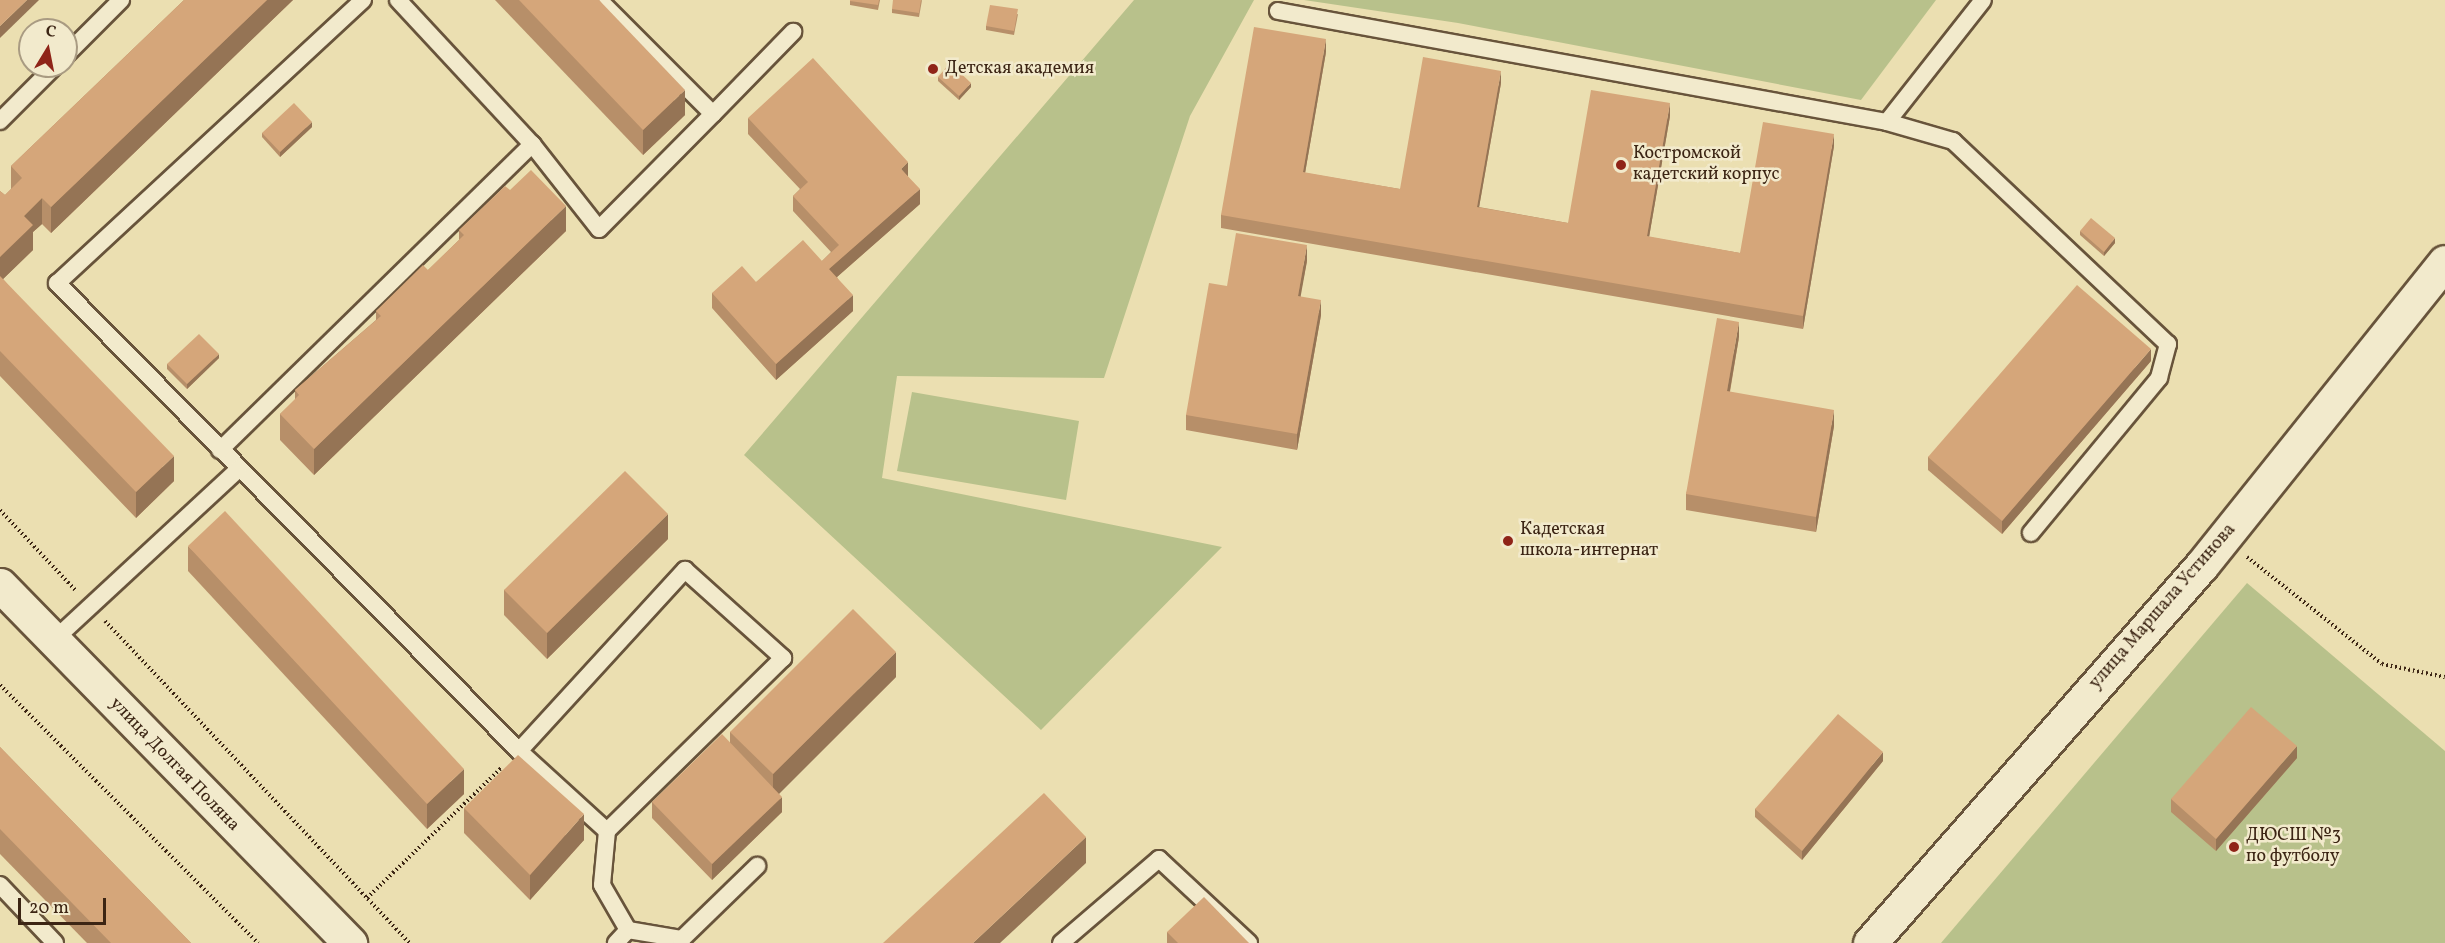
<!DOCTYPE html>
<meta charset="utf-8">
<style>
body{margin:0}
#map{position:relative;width:2445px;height:943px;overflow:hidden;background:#ebdfb1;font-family:Vollkorn,serif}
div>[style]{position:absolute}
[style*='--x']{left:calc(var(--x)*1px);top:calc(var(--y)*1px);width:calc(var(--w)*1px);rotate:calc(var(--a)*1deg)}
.green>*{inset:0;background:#b8c18b}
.path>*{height:4px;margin-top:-2px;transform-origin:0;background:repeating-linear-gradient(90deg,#3c2514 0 1.5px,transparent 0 4.5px)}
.roads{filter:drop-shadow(2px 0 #68543b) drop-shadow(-2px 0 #68543b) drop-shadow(0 2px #68543b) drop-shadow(0 -2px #68543b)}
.lane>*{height:16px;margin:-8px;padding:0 8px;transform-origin:8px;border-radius:8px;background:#f2eacc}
.secondary>*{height:33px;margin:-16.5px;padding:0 16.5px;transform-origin:16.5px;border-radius:16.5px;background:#f2eacc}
.wall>*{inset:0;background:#b78f69}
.shaded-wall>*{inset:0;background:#957455}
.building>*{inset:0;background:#d5a67a}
.dots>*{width:16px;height:16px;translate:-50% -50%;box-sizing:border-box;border:3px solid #f2eacc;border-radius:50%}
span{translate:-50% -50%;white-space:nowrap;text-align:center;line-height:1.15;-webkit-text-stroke:5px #f2eacc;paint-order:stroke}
.poi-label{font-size:18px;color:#3c2514}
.left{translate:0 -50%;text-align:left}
.street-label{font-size:18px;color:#3c2514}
.north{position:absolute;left:18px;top:18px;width:60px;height:60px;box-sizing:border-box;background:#f2eacc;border:2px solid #a99b82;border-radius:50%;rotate:10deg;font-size:16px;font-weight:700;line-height:24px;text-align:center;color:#3c2514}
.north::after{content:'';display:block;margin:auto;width:21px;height:27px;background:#8f2418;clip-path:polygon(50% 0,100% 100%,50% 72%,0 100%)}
.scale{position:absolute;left:18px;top:898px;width:88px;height:27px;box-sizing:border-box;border:3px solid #3c2514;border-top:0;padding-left:8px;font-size:18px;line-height:21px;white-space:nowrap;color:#3c2514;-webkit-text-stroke:4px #f2eacc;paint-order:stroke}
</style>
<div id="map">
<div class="green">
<div style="clip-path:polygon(1134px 0,1254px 0,1190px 116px,1104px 378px,897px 376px,882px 478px,1222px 547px,1041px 730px,744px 455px)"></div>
<div style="clip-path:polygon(1304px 0,1936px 0,1861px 100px,1458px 23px)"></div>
<div style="clip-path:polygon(912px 392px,1079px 421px,1066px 500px,897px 471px)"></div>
<div style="clip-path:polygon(2247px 583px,2445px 751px,2445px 943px,1941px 943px)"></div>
</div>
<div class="path">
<div style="--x:0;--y:510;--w:110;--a:46.8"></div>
<div style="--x:2247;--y:557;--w:172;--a:38.4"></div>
<div style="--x:2382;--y:664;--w:64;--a:11.7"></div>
<div style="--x:105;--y:621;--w:444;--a:46.6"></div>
<div style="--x:0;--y:685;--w:365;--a:45"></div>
<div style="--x:367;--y:898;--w:188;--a:-44.1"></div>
</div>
<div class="roads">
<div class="lane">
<div style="--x:363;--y:0;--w:417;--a:137.2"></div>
<div style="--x:57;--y:283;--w:658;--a:45.37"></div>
<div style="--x:519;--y:751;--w:119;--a:42.3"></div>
<div style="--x:607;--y:831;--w:54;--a:95.3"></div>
<div style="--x:602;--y:885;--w:52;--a:60"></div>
<div style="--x:628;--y:930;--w:18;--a:133"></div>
<div style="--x:398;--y:0;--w:197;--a:47.1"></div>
<div style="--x:599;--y:0;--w:161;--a:45"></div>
<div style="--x:713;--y:114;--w:115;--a:-45.7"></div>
<div style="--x:1278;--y:11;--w:619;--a:10.33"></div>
<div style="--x:1887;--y:122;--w:155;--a:-51.8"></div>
<div style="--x:66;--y:55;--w:78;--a:-45"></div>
<div style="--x:0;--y:121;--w:78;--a:-45"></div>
<div style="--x:1887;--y:122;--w:69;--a:16.1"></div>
<div style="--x:1953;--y:141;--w:296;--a:43.4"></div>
<div style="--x:2168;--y:344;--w:35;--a:105"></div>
<div style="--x:2159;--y:378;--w:201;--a:129.6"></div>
<div style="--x:220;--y:450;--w:437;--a:-44.4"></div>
<div style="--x:532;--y:144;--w:108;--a:51.8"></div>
<div style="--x:599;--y:229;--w:162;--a:-45.3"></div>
<div style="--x:53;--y:641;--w:253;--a:-42.8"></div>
<div style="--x:519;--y:751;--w:246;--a:-47.5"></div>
<div style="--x:685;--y:570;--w:132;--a:41.9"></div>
<div style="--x:783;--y:658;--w:247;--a:135.5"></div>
<div style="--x:0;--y:885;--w:80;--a:46.5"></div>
<div style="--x:628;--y:930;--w:55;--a:9.5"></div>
<div style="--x:682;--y:939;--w:105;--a:-44.2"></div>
<div style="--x:1061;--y:943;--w:129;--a:-40.6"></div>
<div style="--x:1159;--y:859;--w:123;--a:43"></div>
</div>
<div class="secondary">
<div style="--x:0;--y:585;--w:501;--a:45.65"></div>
<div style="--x:1870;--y:943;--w:503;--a:-48.71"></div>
<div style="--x:2202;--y:565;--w:388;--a:-51.3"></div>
</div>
</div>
<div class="wall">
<div style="clip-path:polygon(184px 0,293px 0,51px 233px,42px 224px,33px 232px,33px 250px,3px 279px,174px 481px,136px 518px,0 376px,0 191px,5px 195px,11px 189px,11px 166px)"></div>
<div style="clip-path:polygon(495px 0,599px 0,685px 115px,643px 155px)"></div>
<div style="clip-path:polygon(850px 0,880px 0,878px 10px,850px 5px)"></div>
<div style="clip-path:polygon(922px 0,919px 17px,892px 13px,892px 9px)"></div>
<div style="clip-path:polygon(1018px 14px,1014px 35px,986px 30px,986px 26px)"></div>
<div style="clip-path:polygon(1326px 52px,1305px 173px,1400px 189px,1501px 83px,1479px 207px,1568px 223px,1670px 116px,1649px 237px,1740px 253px,1834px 146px,1803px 329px,1221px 228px,1221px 215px)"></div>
<div style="clip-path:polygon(938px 77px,971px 87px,959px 100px,938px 81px)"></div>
<div style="clip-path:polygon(748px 118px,908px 177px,920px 204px,837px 277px,853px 311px,776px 380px,712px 308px,712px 293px,756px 282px,822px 261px,831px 252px,793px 211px,793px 196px,800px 189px,748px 134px)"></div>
<div style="clip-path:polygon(312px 127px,280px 157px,262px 137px,262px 133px)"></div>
<div style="clip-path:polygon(510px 190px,566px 231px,314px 475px,280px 440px,280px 414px,295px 400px,295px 390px,376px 320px,376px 311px,428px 270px,459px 240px,459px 230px)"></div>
<div style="clip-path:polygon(2080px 231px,2115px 243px,2104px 256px,2080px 235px)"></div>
<div style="clip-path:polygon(1307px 261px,1300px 296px,1321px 315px,1297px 450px,1186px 430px,1186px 415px)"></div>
<div style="clip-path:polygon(1739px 337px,1730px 392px,1834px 426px,1816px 532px,1686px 510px,1686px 494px)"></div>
<div style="clip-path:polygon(219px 358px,187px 389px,167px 369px,167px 364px)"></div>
<div style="clip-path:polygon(2151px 361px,2002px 534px,1928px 470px,1928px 457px)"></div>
<div style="clip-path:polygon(668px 539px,547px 659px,504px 615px,504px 590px)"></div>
<div style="clip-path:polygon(188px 546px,464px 794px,427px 829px,188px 571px)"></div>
<div style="clip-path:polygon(896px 677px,779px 793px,782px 812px,712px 880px,652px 818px,652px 802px,730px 743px,730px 732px)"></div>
<div style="clip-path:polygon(0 747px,191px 943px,87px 943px,0 854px)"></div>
<div style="clip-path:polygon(2297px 758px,2216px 851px,2171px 812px,2171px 799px)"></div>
<div style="clip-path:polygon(1883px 761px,1802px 860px,1755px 817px,1755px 809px)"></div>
<div style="clip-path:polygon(464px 808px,584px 840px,530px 900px,464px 833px)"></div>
<div style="clip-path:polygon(1167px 932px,1249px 943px,1167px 943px)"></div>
</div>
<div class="shaded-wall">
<div style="clip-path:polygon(27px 0,39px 0,0 38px,0 26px)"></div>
<div style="clip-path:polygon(267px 0,293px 0,51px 233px,51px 207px)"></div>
<div style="clip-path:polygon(1326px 39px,1326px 52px,1303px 185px,1303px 172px)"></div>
<div style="clip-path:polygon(1501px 71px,1501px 83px,1477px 219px,1477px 207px)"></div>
<div style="clip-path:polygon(971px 83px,971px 87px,959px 100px,959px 96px)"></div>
<div style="clip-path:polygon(685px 90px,685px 115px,643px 155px,643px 130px)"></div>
<div style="clip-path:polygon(1670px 103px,1670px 116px,1647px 249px,1647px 236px)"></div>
<div style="clip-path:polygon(312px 122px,312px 127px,280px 157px,280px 152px)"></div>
<div style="clip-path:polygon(1834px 134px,1834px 146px,1803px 329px,1803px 316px)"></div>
<div style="clip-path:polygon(908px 162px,908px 177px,901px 169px)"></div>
<div style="clip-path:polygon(920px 189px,920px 204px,829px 284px,829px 269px)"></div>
<div style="clip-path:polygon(42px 198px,42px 224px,33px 232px,33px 250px,0 282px,0 257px,24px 216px)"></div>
<div style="clip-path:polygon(566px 206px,566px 231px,314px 475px,314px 449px)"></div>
<div style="clip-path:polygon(2115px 238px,2115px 243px,2104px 256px,2104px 252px)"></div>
<div style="clip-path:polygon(1307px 245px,1307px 261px,1298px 311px,1298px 296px)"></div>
<div style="clip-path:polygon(853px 295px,853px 311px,776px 380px,776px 364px)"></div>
<div style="clip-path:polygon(1321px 300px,1321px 315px,1297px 450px,1297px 434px)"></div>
<div style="clip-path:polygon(1739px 322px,1739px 337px,1727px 407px,1727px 391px)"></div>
<div style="clip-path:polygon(2151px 349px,2151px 361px,2002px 534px,2002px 521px)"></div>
<div style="clip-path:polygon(219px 354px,219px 358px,187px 389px,187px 384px)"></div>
<div style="clip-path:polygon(1834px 410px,1834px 426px,1816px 532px,1816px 517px)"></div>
<div style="clip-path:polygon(174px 456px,174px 481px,136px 518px,136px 492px)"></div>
<div style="clip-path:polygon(668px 514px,668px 539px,547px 659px,547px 633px)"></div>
<div style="clip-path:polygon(896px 652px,896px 677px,773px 800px,773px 774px)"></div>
<div style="clip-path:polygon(2297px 746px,2297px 758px,2216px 851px,2216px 839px)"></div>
<div style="clip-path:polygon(1883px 752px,1883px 761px,1802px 860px,1802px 851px)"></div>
<div style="clip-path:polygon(464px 769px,464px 794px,427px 829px,427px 804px)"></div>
<div style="clip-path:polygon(782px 797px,782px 812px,712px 880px,712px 864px)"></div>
<div style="clip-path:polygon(584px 814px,584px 840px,530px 900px,530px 875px)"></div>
<div style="clip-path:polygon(1086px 837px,1086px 863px,1000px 943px,973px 943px)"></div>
</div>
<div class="building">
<div style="clip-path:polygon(0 0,27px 0,0 26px)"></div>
<div style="clip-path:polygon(184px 0,267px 0,51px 207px,42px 198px,24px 216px,33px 225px,0 257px,0 191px,5px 195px,22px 178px,11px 166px)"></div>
<div style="clip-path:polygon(519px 0,599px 0,685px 90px,643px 130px)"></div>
<div style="clip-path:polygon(850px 0,879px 0,878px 5px,850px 1px)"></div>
<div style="clip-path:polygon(893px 0,921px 0,919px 13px,892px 9px)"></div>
<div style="clip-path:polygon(990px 5px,1018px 9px,1014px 31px,986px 26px)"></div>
<div style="clip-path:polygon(1254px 27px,1326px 39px,1303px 172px,1400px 189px,1423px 57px,1501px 71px,1477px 207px,1568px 223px,1591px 90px,1670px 103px,1647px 236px,1740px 253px,1763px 122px,1834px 134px,1803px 316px,1221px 215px)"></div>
<div style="clip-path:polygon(813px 58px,908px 162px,901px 169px,920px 189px,829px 269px,853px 295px,776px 364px,712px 293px,742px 266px,756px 282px,803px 240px,822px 261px,839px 245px,793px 196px,808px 182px,748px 118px)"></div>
<div style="clip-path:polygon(950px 63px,971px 83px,959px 96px,938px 77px)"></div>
<div style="clip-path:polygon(294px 103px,312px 122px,280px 152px,262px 133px)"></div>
<div style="clip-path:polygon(531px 170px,566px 206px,314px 449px,280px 414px,299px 395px,295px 390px,381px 316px,376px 311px,423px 265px,428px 270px,464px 235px,459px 230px,505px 186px,510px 190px)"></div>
<div style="clip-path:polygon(2091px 218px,2115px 238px,2104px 252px,2080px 231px)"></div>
<div style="clip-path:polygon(1236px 233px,1307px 245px,1298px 296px,1321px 300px,1297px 434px,1186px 415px,1209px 283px,1227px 286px)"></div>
<div style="clip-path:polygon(0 276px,174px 456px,136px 492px,0 351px)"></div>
<div style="clip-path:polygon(2077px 285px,2151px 349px,2002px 521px,1928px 457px)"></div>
<div style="clip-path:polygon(1717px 318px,1739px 322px,1727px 391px,1834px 410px,1816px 517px,1686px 494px)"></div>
<div style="clip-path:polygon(199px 334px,219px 354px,187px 384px,167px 364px)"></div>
<div style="clip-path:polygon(625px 471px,668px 514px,547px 633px,504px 590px)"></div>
<div style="clip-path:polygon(225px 511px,464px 769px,427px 804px,188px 546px)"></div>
<div style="clip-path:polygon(853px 609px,896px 652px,773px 774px,730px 732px)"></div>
<div style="clip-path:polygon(2251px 707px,2297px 746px,2216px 839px,2171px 799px)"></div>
<div style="clip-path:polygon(1838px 714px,1883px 752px,1802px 851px,1755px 809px)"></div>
<div style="clip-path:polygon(722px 734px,782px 797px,712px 864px,652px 802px)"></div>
<div style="clip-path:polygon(0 747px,191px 943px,111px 943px,0 829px)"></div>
<div style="clip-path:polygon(518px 755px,584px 814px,530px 875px,464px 808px)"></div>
<div style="clip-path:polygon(1044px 793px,1086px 837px,973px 943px,883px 943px)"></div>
<div style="clip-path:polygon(1204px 897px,1249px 943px,1178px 943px,1167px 932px)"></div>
</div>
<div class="dots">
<div style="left:933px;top:69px;background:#8f2418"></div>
<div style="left:1621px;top:165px;background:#8f2418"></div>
<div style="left:1508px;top:541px;background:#8f2418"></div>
<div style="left:2234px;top:847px;background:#8f2418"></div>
</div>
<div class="poi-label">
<span class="left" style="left:945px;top:69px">Детская академия</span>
<span class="left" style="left:1633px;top:165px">Костромской<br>кадетский корпус</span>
<span class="left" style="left:1520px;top:541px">Кадетская<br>школа-интернат</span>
<span class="left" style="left:2246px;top:847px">ДЮСШ №3<br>по футболу</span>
</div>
<div class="street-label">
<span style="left:2163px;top:607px;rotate:-49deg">улица Маршала Устинова</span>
<span style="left:174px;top:765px;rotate:46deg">улица Долгая Поляна</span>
</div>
<div class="north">С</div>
<div class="scale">20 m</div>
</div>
